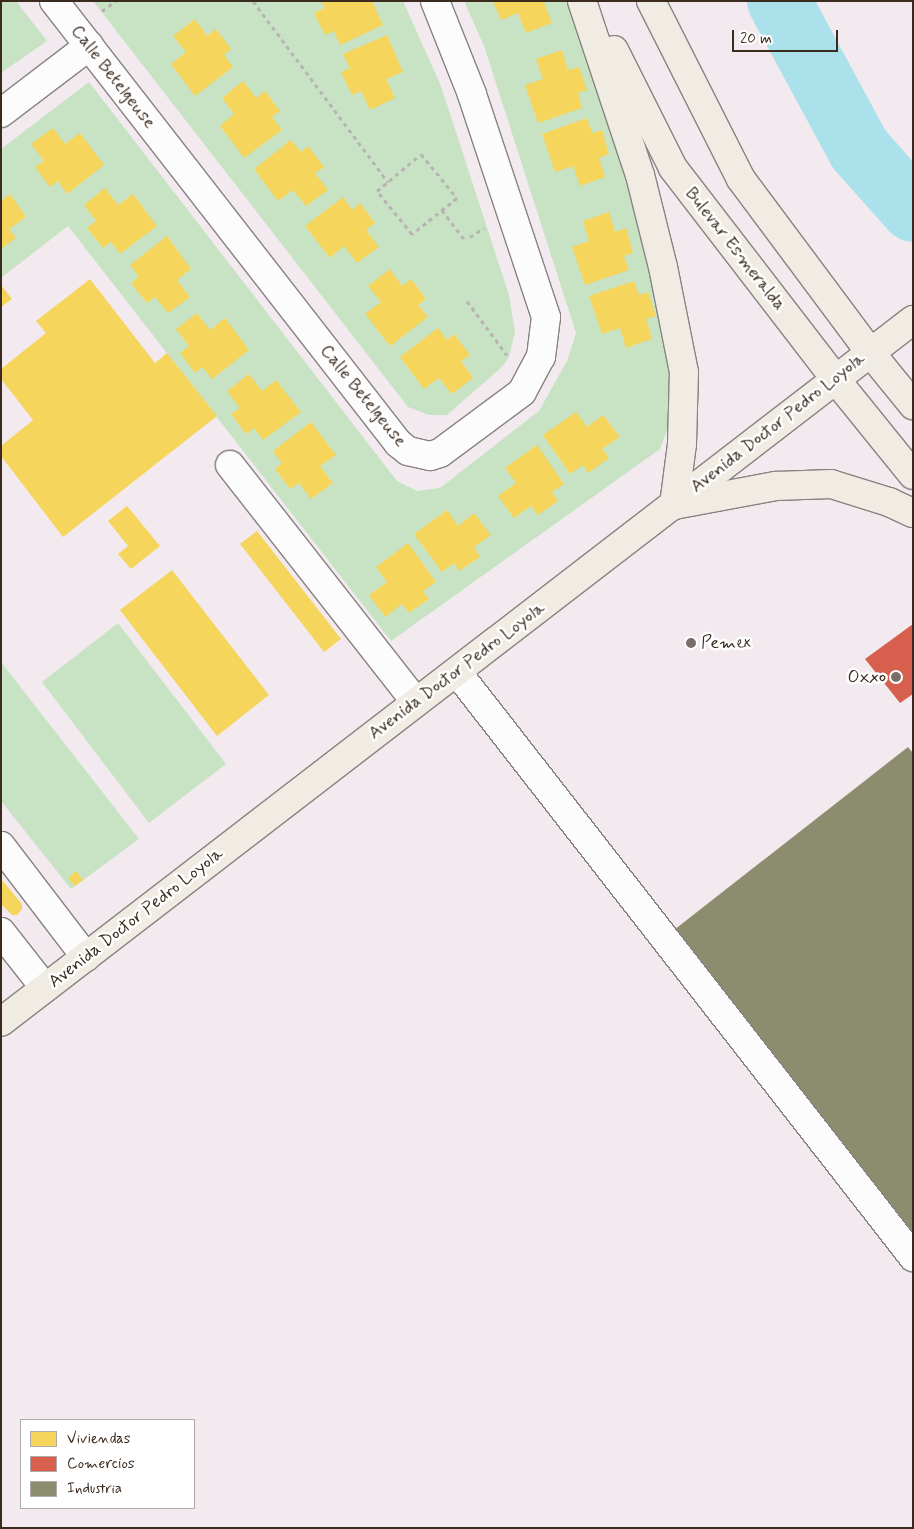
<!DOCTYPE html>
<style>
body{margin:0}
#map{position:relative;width:914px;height:1529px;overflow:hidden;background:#f2eaee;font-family:Mynerve,sans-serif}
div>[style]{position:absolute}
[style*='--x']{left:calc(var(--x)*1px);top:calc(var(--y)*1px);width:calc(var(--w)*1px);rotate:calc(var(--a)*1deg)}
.green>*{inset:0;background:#c8e3c4}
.homes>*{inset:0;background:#f6d55c}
.shops>*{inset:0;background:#d6604d}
.industry>*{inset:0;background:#8c8c6e}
.river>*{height:64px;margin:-32px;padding:0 32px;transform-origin:32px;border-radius:32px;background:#abe1ea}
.path>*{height:3px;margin-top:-1.5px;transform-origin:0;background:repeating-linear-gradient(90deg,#b7b4b3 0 4px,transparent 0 8px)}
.roads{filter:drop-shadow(1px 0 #888281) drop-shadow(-1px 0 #888281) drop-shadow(0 1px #888281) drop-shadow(0 -1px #888281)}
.minor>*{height:28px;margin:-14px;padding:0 14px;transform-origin:14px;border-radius:14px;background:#fdfcfc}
.major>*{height:28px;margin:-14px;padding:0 14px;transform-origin:14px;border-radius:14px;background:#f0ece4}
.highway>*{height:28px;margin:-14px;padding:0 14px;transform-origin:14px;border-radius:14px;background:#f0ece4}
.dots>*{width:14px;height:14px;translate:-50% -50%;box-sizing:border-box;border:2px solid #fff;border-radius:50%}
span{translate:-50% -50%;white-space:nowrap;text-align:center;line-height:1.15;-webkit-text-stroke:5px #fff;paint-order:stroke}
.street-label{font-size:18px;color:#3b2a1e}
.poi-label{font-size:18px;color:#3b2a1e}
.left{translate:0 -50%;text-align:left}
.right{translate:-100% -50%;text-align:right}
.frame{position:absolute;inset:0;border:2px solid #3b2a1e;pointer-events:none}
.legend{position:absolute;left:20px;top:1419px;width:175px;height:90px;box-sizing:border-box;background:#fff;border:1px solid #b1aaa5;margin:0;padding:6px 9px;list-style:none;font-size:15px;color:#3b2a1e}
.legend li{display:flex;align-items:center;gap:10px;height:25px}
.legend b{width:25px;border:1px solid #b1aaa5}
.scale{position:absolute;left:732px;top:30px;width:106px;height:22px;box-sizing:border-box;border:2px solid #3b2a1e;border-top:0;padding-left:6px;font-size:15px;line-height:18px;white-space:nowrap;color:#3b2a1e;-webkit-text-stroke:4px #fff;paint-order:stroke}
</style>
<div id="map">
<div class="green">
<div style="clip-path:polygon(1px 1px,16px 1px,47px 41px,1px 73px)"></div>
<div style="clip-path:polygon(93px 1px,403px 1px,441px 86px,509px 295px,515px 332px,509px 357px,503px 366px,447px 415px,429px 415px,408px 407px)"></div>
<div style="clip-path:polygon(464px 1px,569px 1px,584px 39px,661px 297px,671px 378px,672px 417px,660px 449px,391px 641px,68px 226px,1px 278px,1px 149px,89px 82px,397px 481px,417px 491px,440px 488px,539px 411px,567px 361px,576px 333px,484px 46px)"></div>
<div style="clip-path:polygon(118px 623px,226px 764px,149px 823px,42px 682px)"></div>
<div style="clip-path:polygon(1px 662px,139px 839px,71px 889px,1px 801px)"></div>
</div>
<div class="homes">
<div style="clip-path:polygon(321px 1px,372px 1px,383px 25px,340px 45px,334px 31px,325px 35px,314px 13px,325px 8px)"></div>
<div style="clip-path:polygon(493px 1px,547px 1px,544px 3px,552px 23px,526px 33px,518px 13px,501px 20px)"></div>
<div style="clip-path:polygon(195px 19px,207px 36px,216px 29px,231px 49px,224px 55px,233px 67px,195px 96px,171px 64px,186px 52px,173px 36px)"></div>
<div style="clip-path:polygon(387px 35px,403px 72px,386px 79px,395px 98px,370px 110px,361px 91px,352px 95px,341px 72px,350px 68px,343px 54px)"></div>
<div style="clip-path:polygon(562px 50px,568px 70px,579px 67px,587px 90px,578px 93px,582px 108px,538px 123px,525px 85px,543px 79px,536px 59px)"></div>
<div style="clip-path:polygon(243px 81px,256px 98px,265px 91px,280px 111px,272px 117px,282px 130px,244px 158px,220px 126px,234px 114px,222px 98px)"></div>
<div style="clip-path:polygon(587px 118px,592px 133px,602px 130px,609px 154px,599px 158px,605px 177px,580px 186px,573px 166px,555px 172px,542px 134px)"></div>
<div style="clip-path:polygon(53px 128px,65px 144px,80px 133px,104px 165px,67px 194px,58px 181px,50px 187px,35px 167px,44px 161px,31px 144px)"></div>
<div style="clip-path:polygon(291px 140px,301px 152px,308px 146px,324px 167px,315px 173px,328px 190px,306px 206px,293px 190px,278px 201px,254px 169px)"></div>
<div style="clip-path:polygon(105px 188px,118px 205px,133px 194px,157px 226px,120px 254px,111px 242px,103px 248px,87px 228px,96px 221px,84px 205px)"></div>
<div style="clip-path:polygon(10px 194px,26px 217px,9px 229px,16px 238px,1px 249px,1px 201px)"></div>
<div style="clip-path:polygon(343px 197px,352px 210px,360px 203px,375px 223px,366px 230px,379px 247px,357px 263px,344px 246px,330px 258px,305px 226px)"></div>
<div style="clip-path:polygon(609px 212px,615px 232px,626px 228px,633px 253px,624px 256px,629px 270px,585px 285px,572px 247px,589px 241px,583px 221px)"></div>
<div style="clip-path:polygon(167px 236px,191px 269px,177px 280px,190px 297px,168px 313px,155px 297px,147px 303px,131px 283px,139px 277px,130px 265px)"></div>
<div style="clip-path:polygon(390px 269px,402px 286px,411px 279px,426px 299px,418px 305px,428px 317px,390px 346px,365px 314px,381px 302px,368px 286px)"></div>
<div style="clip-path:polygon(90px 279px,155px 363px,167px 353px,217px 416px,63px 537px,1px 456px,1px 446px,33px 420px,1px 379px,1px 369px,46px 333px,36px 321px)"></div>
<div style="clip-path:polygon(634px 281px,639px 295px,648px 292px,656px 316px,646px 319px,652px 339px,626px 348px,620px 328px,602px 334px,589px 296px)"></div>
<div style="clip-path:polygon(1px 285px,12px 299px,1px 307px)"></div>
<div style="clip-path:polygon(197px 313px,210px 330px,225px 318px,249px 350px,212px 379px,202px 367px,195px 373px,180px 353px,189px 346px,176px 329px)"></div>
<div style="clip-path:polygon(438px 328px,447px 340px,454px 334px,470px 355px,461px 361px,473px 378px,452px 394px,439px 378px,424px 389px,400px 357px)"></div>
<div style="clip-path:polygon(249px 374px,262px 391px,276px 380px,301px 412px,263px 440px,254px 428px,246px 434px,231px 414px,240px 408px,227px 391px)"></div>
<div style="clip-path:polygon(576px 412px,587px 427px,603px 415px,620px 437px,602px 449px,609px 458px,588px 473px,583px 465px,570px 474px,543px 435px)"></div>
<div style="clip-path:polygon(311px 422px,336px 455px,320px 466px,333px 483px,311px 499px,299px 483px,290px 489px,275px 469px,282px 463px,273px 451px)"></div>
<div style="clip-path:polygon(537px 445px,564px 484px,552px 492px,558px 501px,538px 515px,531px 506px,514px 518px,498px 496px,516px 483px,505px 468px)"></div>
<div style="clip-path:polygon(127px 506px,160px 546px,131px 569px,118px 554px,128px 546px,108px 521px)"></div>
<div style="clip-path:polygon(447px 510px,458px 526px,474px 513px,491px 535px,474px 547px,480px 557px,459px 571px,454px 563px,442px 572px,414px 534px)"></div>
<div style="clip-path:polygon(257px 531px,341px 639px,324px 652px,240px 544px)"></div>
<div style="clip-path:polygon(408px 543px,436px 582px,423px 591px,429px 599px,409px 613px,402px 604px,385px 617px,369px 595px,387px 582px,376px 567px)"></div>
<div style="clip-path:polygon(172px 570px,269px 695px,217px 736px,120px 610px)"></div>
<div style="clip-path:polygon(76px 871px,83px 880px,75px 886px,68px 878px)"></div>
<div style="clip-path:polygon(1px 879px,22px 904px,22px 909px,17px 915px,12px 915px,1px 904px)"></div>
</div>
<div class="shops">
<div style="clip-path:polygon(913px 624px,913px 694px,900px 703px,865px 659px)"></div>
</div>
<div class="industry">
<div style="clip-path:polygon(908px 747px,913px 753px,913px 1236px,674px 930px)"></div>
</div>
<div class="river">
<div style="--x:779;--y:1;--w:168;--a:61.6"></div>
<div style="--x:859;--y:149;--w:81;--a:48.5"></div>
</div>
<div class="path">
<div style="--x:253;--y:1;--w:226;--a:53.3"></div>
<div style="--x:102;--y:11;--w:17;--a:-36"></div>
<div style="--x:421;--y:154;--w:57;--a:50.7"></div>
<div style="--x:457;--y:198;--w:58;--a:141.3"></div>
<div style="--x:412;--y:234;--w:55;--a:-129.1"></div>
<div style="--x:377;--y:191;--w:57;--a:-40.1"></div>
<div style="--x:442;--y:210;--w:38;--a:53"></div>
<div style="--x:470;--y:237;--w:17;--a:-33"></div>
<div style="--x:467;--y:301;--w:67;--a:53.5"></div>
</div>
<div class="roads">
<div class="minor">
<div style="--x:54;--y:1;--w:560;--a:52.11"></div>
<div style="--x:398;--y:443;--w:13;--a:39"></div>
<div style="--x:408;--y:451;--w:23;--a:13"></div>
<div style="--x:430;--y:456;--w:10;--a:-17"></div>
<div style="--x:440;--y:453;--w:102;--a:-36.6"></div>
<div style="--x:522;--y:392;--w:40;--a:-62"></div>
<div style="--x:541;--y:357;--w:40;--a:-82.9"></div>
<div style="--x:546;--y:317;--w:235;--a:-108.4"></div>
<div style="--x:472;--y:94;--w:100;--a:-111.7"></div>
<div style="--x:1;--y:113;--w:111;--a:-37.3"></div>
<div style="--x:230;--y:465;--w:301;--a:51.9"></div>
<div style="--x:457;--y:672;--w:742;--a:52.06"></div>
<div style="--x:1;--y:846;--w:140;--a:52.6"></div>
<div style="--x:1;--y:932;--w:71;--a:51.8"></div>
</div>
<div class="major">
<div style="--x:1;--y:1022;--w:1151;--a:-37.59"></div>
</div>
<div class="highway">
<div style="--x:582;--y:1;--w:183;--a:71.6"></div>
<div style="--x:640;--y:175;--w:95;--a:76"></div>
<div style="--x:663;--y:267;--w:107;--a:78.7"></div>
<div style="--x:684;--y:372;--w:72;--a:91.6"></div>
<div style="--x:682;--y:444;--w:62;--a:97.5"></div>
<div style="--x:674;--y:505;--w:104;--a:-10.6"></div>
<div style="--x:776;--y:486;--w:55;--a:-2.1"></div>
<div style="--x:831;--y:484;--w:61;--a:17.2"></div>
<div style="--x:889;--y:502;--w:26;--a:25"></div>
<div style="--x:651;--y:1;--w:199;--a:63.2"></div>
<div style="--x:741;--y:179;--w:214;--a:53.3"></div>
<div style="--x:869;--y:351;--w:70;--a:50.8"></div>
<div style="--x:614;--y:50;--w:132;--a:63.4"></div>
<div style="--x:673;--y:168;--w:267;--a:52.4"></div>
<div style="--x:836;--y:380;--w:122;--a:51"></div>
</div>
</div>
<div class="dots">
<div style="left:691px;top:643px;background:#7b6d67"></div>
<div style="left:896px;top:677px;background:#7b6d67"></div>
</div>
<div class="street-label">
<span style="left:113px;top:77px;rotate:52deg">Calle Betelgeuse</span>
<span style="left:735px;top:249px;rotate:52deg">Bulevar Esmeralda</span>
<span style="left:363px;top:396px;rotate:51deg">Calle Betelgeuse</span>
<span style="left:778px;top:423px;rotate:-38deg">Avenida Doctor Pedro Loyola</span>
<span style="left:457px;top:671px;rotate:-37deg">Avenida Doctor Pedro Loyola</span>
<span style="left:136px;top:918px;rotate:-38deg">Avenida Doctor Pedro Loyola</span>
</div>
<div class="poi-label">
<span class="left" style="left:701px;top:643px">Pemex</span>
<span class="right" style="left:886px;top:677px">Oxxo</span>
</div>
<div class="frame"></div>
<ul class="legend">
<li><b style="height:14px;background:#f6d55c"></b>Viviendas</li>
<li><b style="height:14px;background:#d6604d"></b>Comercios</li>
<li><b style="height:14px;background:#8c8c6e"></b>Industria</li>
</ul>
<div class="scale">20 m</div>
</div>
